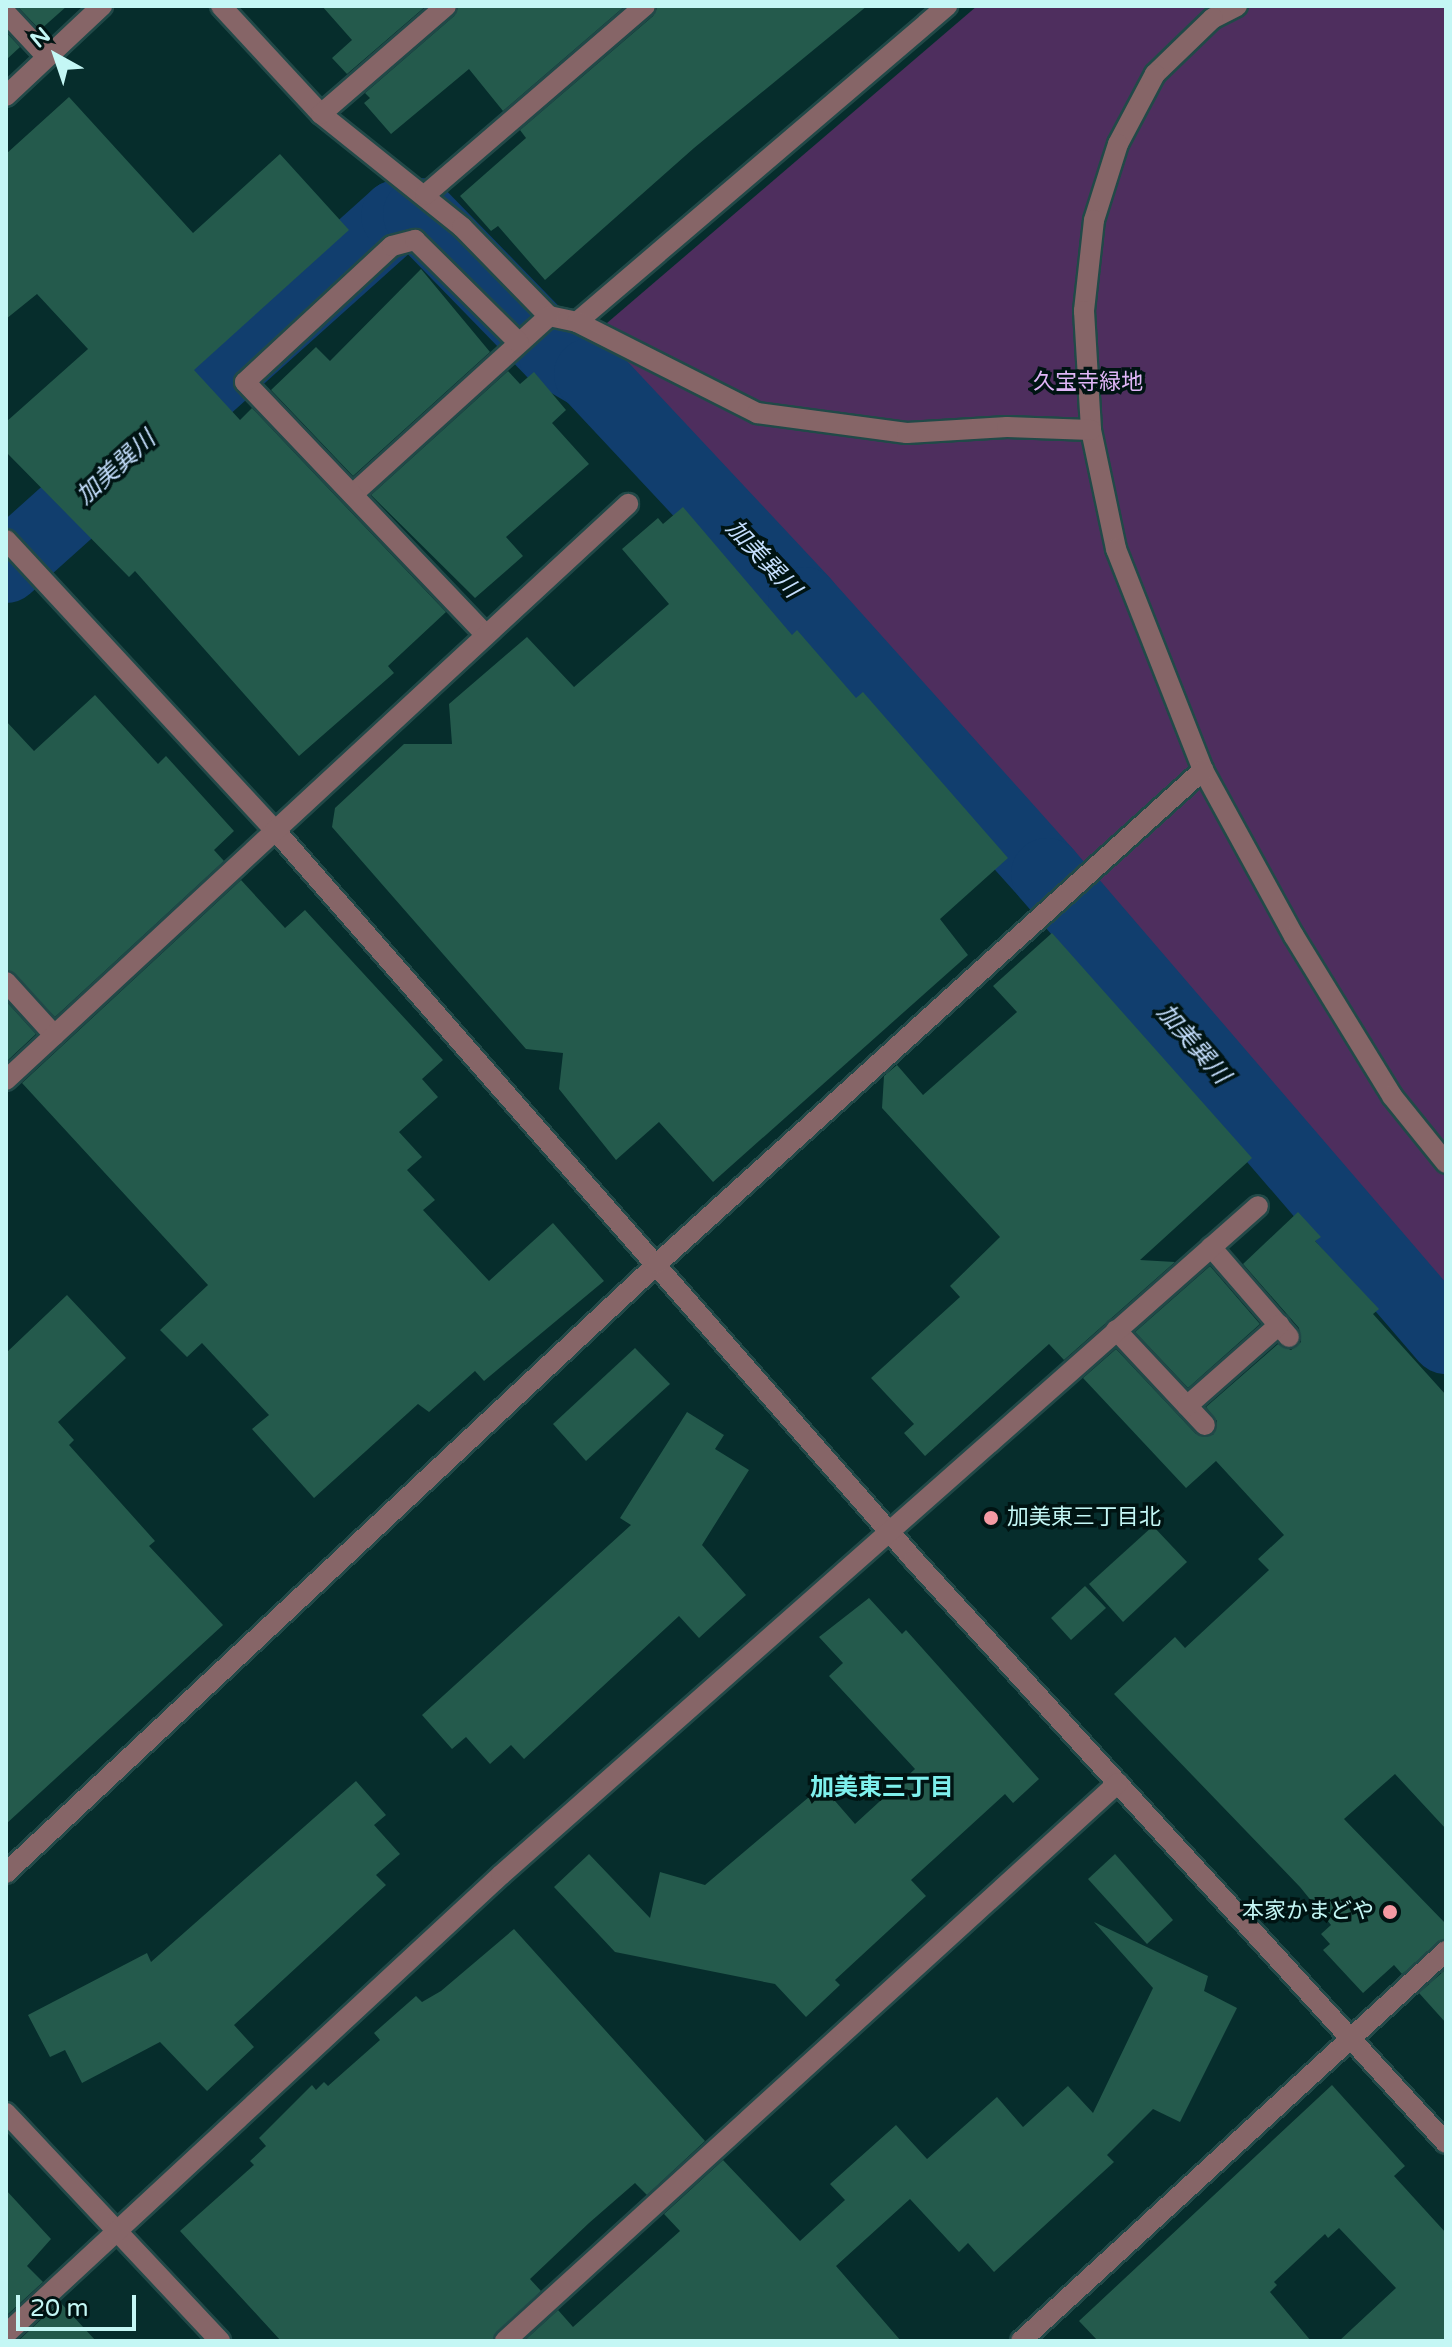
<!DOCTYPE html>
<meta charset="utf-8">
<style>
body{margin:0}
#map{position:relative;width:1452px;height:2347px;overflow:hidden;background:#062d2c;font-family:"Varela Round","Noto Sans JP",sans-serif}
div>[style]{position:absolute}
[style*='--x']{left:calc(var(--x)*1px);top:calc(var(--y)*1px);width:calc(var(--w)*1px);rotate:calc(var(--a)*1deg)}
.green>*{inset:0;background:#4e2e5e}
.river>*{height:72px;margin:-36px;padding:0 36px;transform-origin:36px;border-radius:36px;background:#113e6e}
.building>*{inset:0;background:#245a4c}
.roads{filter:drop-shadow(2px 0 #214948) drop-shadow(-2px 0 #214948) drop-shadow(0 2px #214948) drop-shadow(0 -2px #214948)}
.minor>*{height:20px;margin:-10px;padding:0 10px;transform-origin:10px;border-radius:10px;background:#866567}
.dots>*{width:22px;height:22px;translate:-50% -50%;box-sizing:border-box;border:4px solid #001413;border-radius:50%}
span{translate:-50% -50%;white-space:nowrap;text-align:center;line-height:1.15;-webkit-text-stroke:7px #001413;paint-order:stroke}
.park-label{font-size:22px;color:#e0b6f8}
.poi-label{font-size:22px;color:#c4f7f5}
.left{translate:0 -50%;text-align:left}
.right{translate:-100% -50%;text-align:right}
.water-label{font-size:24px;color:#c5dffe;font-style:italic}
.neighbourhood-label{font-size:24px;color:#7ef0ed;font-weight:700}
.frame{position:absolute;inset:0;border:8px solid #c4f7f5;pointer-events:none}
.north{position:absolute;left:16px;top:16px;width:80px;height:80px;-webkit-text-stroke:6px #001413;paint-order:stroke;rotate:320deg;font-size:22px;font-weight:700;line-height:32px;text-align:center;color:#c4f7f5}
.north::after{content:'';display:block;margin:auto;width:28px;height:36px;background:#c4f7f5;clip-path:polygon(50% 0,100% 100%,50% 72%,0 100%)}
.scale{position:absolute;left:16px;top:2295px;width:120px;height:36px;box-sizing:border-box;border:4px solid #c4f7f5;border-top:0;padding-left:10px;font-size:24px;line-height:28px;white-space:nowrap;color:#c4f7f5;-webkit-text-stroke:6px #001413;paint-order:stroke}
</style>
<div id="map">
<div class="green">
<div style="clip-path:polygon(977px 6px,1446px 6px,1446px 1323px,579px 347px)"></div>
</div>
<div class="river">
<div style="--x:6;--y:567;--w:525;--a:-41.91"></div>
<div style="--x:397;--y:216;--w:22;--a:-5"></div>
<div style="--x:419;--y:214;--w:194;--a:45.8"></div>
<div style="--x:554;--y:353;--w:42;--a:30.3"></div>
<div style="--x:590;--y:374;--w:313;--a:46.9"></div>
<div style="--x:804;--y:603;--w:364;--a:48.1"></div>
<div style="--x:1047;--y:874;--w:612;--a:49.31"></div>
</div>
<div class="building">
<div style="clip-path:polygon(17px 6px,67px 6px,40px 30px)"></div>
<div style="clip-path:polygon(322px 6px,426px 6px,347px 74px,332px 58px,352px 40px)"></div>
<div style="clip-path:polygon(459px 6px,625px 6px,503px 111px,469px 69px,391px 134px,364px 103px,370px 98px,365px 93px,454px 16px)"></div>
<div style="clip-path:polygon(658px 6px,867px 6px,694px 148px,545px 280px,498px 226px,491px 231px,460px 196px,526px 138px,520px 130px,653px 16px)"></div>
<div style="clip-path:polygon(6px 32px,20px 47px,6px 60px)"></div>
<div style="clip-path:polygon(69px 97px,193px 233px,280px 154px,349px 230px,194px 370px,240px 420px,252px 408px,446px 612px,388px 666px,394px 673px,299px 756px,135px 571px,129px 577px,6px 452px,6px 422px,88px 349px,37px 294px,6px 319px,6px 154px)"></div>
<div style="clip-path:polygon(421px 269px,490px 352px,353px 476px,271px 390px,316px 347px,330px 361px)"></div>
<div style="clip-path:polygon(508px 371px,520px 384px,534px 372px,566px 410px,552px 423px,589px 464px,506px 537px,523px 556px,475px 598px,371px 495px)"></div>
<div style="clip-path:polygon(683px 507px,792px 635px,797px 630px,856px 698px,863px 692px,1008px 858px,940px 919px,968px 955px,713px 1182px,659px 1122px,616px 1160px,559px 1089px,563px 1053px,526px 1049px,332px 827px,335px 808px,404px 744px,452px 744px,449px 704px,527px 637px,574px 687px,669px 604px,622px 549px,658px 518px,663px 524px)"></div>
<div style="clip-path:polygon(95px 695px,158px 764px,166px 756px,234px 831px,214px 850px,224px 861px,55px 1017px,6px 969px,6px 721px,34px 751px)"></div>
<div style="clip-path:polygon(241px 880px,285px 928px,305px 910px,443px 1060px,422px 1079px,438px 1097px,399px 1132px,422px 1157px,407px 1170px,435px 1200px,423px 1210px,489px 1281px,553px 1223px,604px 1281px,484px 1381px,475px 1371px,429px 1412px,418px 1404px,314px 1498px,252px 1429px,269px 1415px,202px 1343px,187px 1357px,160px 1330px,208px 1285px,22px 1083px)"></div>
<div style="clip-path:polygon(1052px 933px,1252px 1158px,1140px 1260px,1175px 1262px,1064px 1360px,1049px 1344px,925px 1456px,904px 1433px,914px 1424px,871px 1378px,960px 1297px,950px 1286px,1000px 1237px,882px 1108px,884px 1076px,897px 1065px,923px 1095px,1017px 1012px,993px 986px)"></div>
<div style="clip-path:polygon(6px 1001px,36px 1034px,6px 1062px)"></div>
<div style="clip-path:polygon(1298px 1212px,1321px 1237px,1315px 1241px,1379px 1309px,1373px 1314px,1446px 1395px,1446px 1829px,1395px 1774px,1344px 1819px,1446px 1924px,1446px 1938px,1402px 1974px,1394px 1965px,1363px 1993px,1323px 1950px,1330px 1944px,1321px 1934px,1331px 1925px,1300px 1887px,1114px 1694px,1175px 1637px,1185px 1648px,1269px 1570px,1258px 1559px,1284px 1535px,1216px 1461px,1186px 1488px,1083px 1378px,1116px 1349px,1196px 1434px,1213px 1435px,1217px 1421px,1206px 1407px,1278px 1344px,1291px 1350px,1301px 1342px,1299px 1328px,1243px 1264px)"></div>
<div style="clip-path:polygon(1210px 1266px,1260px 1324px,1188px 1388px,1135px 1332px)"></div>
<div style="clip-path:polygon(67px 1295px,126px 1358px,58px 1422px,74px 1440px,69px 1445px,155px 1541px,149px 1546px,223px 1625px,6px 1824px,6px 1353px)"></div>
<div style="clip-path:polygon(635px 1348px,670px 1384px,586px 1461px,553px 1424px)"></div>
<div style="clip-path:polygon(687px 1412px,724px 1435px,715px 1449px,749px 1470px,702px 1545px,746px 1595px,699px 1638px,679px 1616px,524px 1759px,511px 1745px,490px 1764px,466px 1737px,452px 1749px,422px 1715px,631px 1525px,620px 1518px)"></div>
<div style="clip-path:polygon(1153px 1526px,1187px 1562px,1123px 1622px,1089px 1584px)"></div>
<div style="clip-path:polygon(1085px 1586px,1106px 1608px,1071px 1640px,1051px 1618px)"></div>
<div style="clip-path:polygon(869px 1598px,902px 1634px,906px 1630px,1039px 1779px,1013px 1803px,1005px 1794px,911px 1880px,926px 1896px,835px 1980px,840px 1985px,806px 2017px,775px 1984px,615px 1952px,554px 1887px,589px 1854px,650px 1918px,660px 1872px,705px 1885px,822px 1786px,855px 1824px,915px 1769px,829px 1676px,843px 1663px,819px 1637px)"></div>
<div style="clip-path:polygon(356px 1781px,386px 1815px,374px 1825px,400px 1854px,376px 1875px,386px 1885px,234px 2025px,254px 2047px,207px 2091px,160px 2042px,82px 2083px,65px 2050px,50px 2057px,28px 2015px,147px 1953px,151px 1962px)"></div>
<div style="clip-path:polygon(1115px 1854px,1173px 1920px,1147px 1944px,1088px 1879px)"></div>
<div style="clip-path:polygon(1094px 1922px,1208px 1976px,1204px 1991px,1237px 2008px,1180px 2122px,1153px 2109px,1107px 2155px,1114px 2162px,994px 2272px,968px 2243px,959px 2252px,910px 2199px,836px 2266px,901px 2341px,524px 2341px,558px 2310px,573px 2327px,680px 2231px,664px 2214px,723px 2160px,800px 2241px,845px 2200px,830px 2184px,896px 2125px,927px 2159px,997px 2097px,1023px 2127px,1068px 2086px,1093px 2113px,1153px 1988px)"></div>
<div style="clip-path:polygon(514px 1929px,705px 2141px,647px 2195px,635px 2183px,589px 2223px,530px 2279px,541px 2291px,492px 2341px,281px 2341px,180px 2231px,254px 2165px,250px 2161px,266px 2146px,259px 2138px,312px 2085px,316px 2090px,324px 2082px,328px 2086px,380px 2040px,374px 2033px,416px 1996px,422px 2002px,441px 1991px)"></div>
<div style="clip-path:polygon(1446px 1969px,1446px 2023px,1419px 1993px)"></div>
<div style="clip-path:polygon(1332px 2085px,1405px 2166px,1394px 2176px,1446px 2233px,1446px 2341px,1339px 2341px,1396px 2288px,1339px 2228px,1328px 2238px,1325px 2234px,1274px 2282px,1277px 2285px,1270px 2292px,1311px 2341px,1098px 2341px,1079px 2321px)"></div>
<div style="clip-path:polygon(6px 2190px,51px 2239px,27px 2266px,43px 2282px,6px 2316px)"></div>
<div style="clip-path:polygon(60px 2302px,96px 2341px,18px 2341px)"></div>
</div>
<div class="roads">
<div class="minor">
<div style="--x:221;--y:6;--w:147;--a:47.2"></div>
<div style="--x:321;--y:114;--w:181;--a:38.7"></div>
<div style="--x:462;--y:227;--w:124;--a:45.7"></div>
<div style="--x:549;--y:316;--w:29;--a:12"></div>
<div style="--x:577;--y:322;--w:487;--a:-40.5"></div>
<div style="--x:1237;--y:6;--w:27;--a:153"></div>
<div style="--x:1213;--y:18;--w:81;--a:136"></div>
<div style="--x:1155;--y:74;--w:79;--a:117.9"></div>
<div style="--x:1118;--y:144;--w:80;--a:107.5"></div>
<div style="--x:1094;--y:220;--w:92;--a:96.3"></div>
<div style="--x:1084;--y:311;--w:119;--a:86.6"></div>
<div style="--x:1091;--y:430;--w:122;--a:78.1"></div>
<div style="--x:1116;--y:549;--w:238;--a:68.5"></div>
<div style="--x:1203;--y:770;--w:189;--a:61.3"></div>
<div style="--x:1294;--y:936;--w:188;--a:58.5"></div>
<div style="--x:1392;--y:1096;--w:86;--a:51.1"></div>
<div style="--x:6;--y:13;--w:60;--a:47"></div>
<div style="--x:6;--y:96;--w:132;--a:-43.2"></div>
<div style="--x:321;--y:114;--w:165;--a:-40.8"></div>
<div style="--x:425;--y:195;--w:290;--a:-40.7"></div>
<div style="--x:577;--y:322;--w:202;--a:26.8"></div>
<div style="--x:757;--y:413;--w:151;--a:7.6"></div>
<div style="--x:907;--y:433;--w:100;--a:-3.4"></div>
<div style="--x:1007;--y:427;--w:84;--a:2"></div>
<div style="--x:353;--y:494;--w:265;--a:-42.2"></div>
<div style="--x:6;--y:540;--w:396;--a:47.2"></div>
<div style="--x:275;--y:830;--w:970;--a:48.8"></div>
<div style="--x:914;--y:1560;--w:789;--a:47.62"></div>
<div style="--x:485;--y:634;--w:348;--a:-133.6"></div>
<div style="--x:245;--y:382;--w:200;--a:-42.8"></div>
<div style="--x:392;--y:246;--w:24;--a:-15"></div>
<div style="--x:415;--y:240;--w:146;--a:44.7"></div>
<div style="--x:6;--y:982;--w:72;--a:47.8"></div>
<div style="--x:6;--y:1080;--w:848;--a:-42.8"></div>
<div style="--x:1211;--y:1247;--w:119;--a:49.1"></div>
<div style="--x:1116;--y:1330;--w:130;--a:46.9"></div>
<div style="--x:1187;--y:1406;--w:123;--a:-41.4"></div>
<div style="--x:6;--y:1873;--w:893;--a:-43.09"></div>
<div style="--x:658;--y:1263;--w:735;--a:-42.13"></div>
<div style="--x:6;--y:2113;--w:313;--a:46.8"></div>
<div style="--x:6;--y:2334;--w:675;--a:-42.84"></div>
<div style="--x:501;--y:1875;--w:1010;--a:-41.47"></div>
<div style="--x:505;--y:2341;--w:829;--a:-42.31"></div>
<div style="--x:1021;--y:2341;--w:577;--a:-42.54"></div>
</div>
</div>
<div class="dots">
<div style="left:991px;top:1518px;background:#f49aa3"></div>
<div style="left:1390px;top:1912px;background:#f49aa3"></div>
</div>
<div class="park-label">
<span style="left:1088px;top:383px">久宝寺緑地</span>
</div>
<div class="poi-label">
<span class="left" style="left:1007px;top:1518px">加美東三丁目北</span>
<span class="right" style="left:1374px;top:1912px">本家かまどや</span>
</div>
<div class="water-label">
<span style="left:116px;top:468px;rotate:-42deg">加美巽川</span>
<span style="left:763px;top:559px;rotate:47deg">加美巽川</span>
<span style="left:1193px;top:1044px;rotate:49deg">加美巽川</span>
</div>
<div class="neighbourhood-label">
<span style="left:882px;top:1788px">加美東三丁目</span>
</div>
<div class="frame"></div>
<div class="north">N</div>
<div class="scale">20 m</div>
</div>
